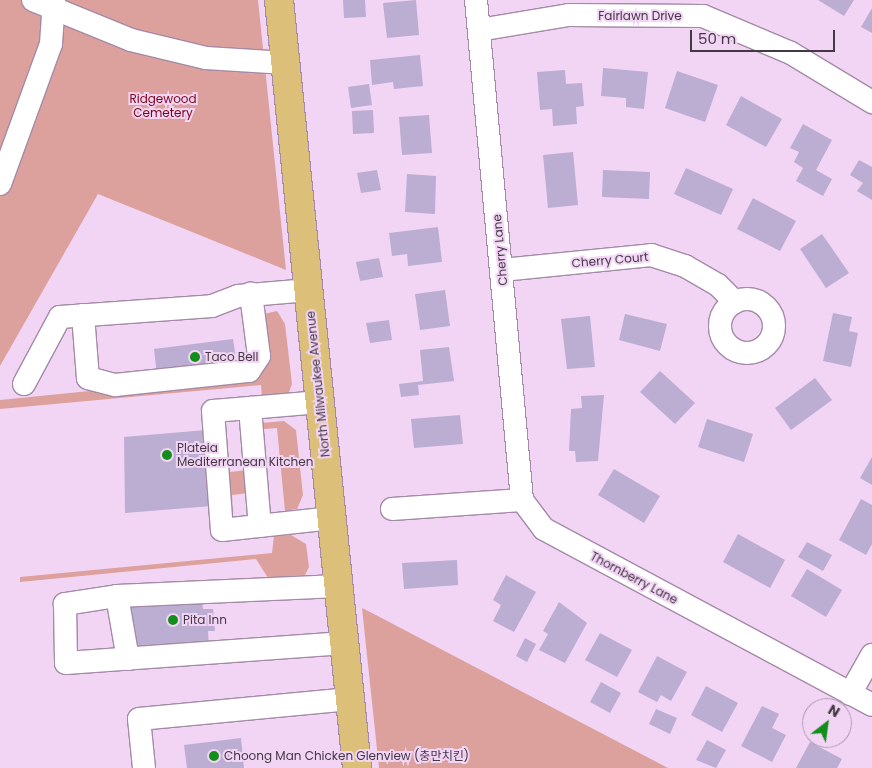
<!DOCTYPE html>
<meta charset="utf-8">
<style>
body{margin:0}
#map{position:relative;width:872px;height:768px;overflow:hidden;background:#f2d5f5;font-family:Poppins,"Noto Sans KR",sans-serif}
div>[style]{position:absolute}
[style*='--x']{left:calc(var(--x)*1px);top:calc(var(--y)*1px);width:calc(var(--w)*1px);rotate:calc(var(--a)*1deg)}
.green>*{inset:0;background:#dda19d}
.building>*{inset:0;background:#bcadd2}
.roads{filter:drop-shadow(1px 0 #a48aa7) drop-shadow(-1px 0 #a48aa7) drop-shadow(0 1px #a48aa7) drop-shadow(0 -1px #a48aa7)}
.minor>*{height:22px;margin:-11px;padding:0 11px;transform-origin:11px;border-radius:11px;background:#fff}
.minor>.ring{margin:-11px;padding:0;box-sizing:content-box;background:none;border:22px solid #fff;border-radius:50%}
.major>*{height:28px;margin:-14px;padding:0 14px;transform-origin:14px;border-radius:14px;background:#dcbf79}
.dots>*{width:14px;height:14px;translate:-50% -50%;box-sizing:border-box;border:2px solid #f2d5f5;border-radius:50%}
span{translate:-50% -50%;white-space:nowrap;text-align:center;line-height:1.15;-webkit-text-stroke:4px #f2d5f5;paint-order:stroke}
.street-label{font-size:12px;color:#433844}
.park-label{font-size:12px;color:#7d0316}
.poi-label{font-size:12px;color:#433844}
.left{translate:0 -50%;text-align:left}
.north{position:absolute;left:802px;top:698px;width:50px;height:50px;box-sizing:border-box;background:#f2d5f5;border:1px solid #ac96ae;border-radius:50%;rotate:30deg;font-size:14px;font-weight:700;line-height:20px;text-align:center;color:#433844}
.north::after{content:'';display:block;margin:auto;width:18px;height:22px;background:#148e1a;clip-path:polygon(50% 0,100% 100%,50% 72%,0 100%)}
.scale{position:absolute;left:690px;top:30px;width:145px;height:22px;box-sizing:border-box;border:2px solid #433844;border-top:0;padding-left:6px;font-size:15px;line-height:18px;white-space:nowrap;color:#433844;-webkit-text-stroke:4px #f2d5f5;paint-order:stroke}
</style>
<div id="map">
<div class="green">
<div style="clip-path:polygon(0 0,258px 0,286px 270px,98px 194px,0 366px)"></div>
<div style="clip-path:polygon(277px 311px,285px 324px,292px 384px,288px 395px,262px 397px,261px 385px,0 409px,0 400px,248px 375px,264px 314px)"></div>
<div style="clip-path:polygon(284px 421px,296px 430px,303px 495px,297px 509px,285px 511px,277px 428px,264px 429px,261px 423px)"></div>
<div style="clip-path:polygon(225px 437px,230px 472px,247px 470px,249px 493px,232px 495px,234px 518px)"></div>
<div style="clip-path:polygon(291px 535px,306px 544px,309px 567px,305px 575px,268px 578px,256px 559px,20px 582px,20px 577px,272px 553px,274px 536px)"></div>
<div style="clip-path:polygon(362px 608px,372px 613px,668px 768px,379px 768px)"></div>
</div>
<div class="building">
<div style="clip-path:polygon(343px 0,365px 0,366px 17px,344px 18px)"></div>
<div style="clip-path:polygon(416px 0,419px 35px,387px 38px,383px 3px)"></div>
<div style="clip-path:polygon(818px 0,854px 0,844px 16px)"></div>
<div style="clip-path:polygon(872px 8px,872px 33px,861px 27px)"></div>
<div style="clip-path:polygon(420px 55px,423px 86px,394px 89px,393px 82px,372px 85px,370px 60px)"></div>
<div style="clip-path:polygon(603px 68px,648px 72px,644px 109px,626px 107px,626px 98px,601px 96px)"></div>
<div style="clip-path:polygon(565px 70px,566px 84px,582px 83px,584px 106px,576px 107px,577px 124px,553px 126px,552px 109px,540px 110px,537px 72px)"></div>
<div style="clip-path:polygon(677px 71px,718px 85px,705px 122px,665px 108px)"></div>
<div style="clip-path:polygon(369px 84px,372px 105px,351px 108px,348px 87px)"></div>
<div style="clip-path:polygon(741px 96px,782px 119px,766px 147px,726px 125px)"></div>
<div style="clip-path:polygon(373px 110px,374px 133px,353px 134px,352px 111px)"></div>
<div style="clip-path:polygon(429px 115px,432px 153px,402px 155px,399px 117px)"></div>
<div style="clip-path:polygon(803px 124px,832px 140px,816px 170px,832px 179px,823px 196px,796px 181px,803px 168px,794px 162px,799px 152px,790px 148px)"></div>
<div style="clip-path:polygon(573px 152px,578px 205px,548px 208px,543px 155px)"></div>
<div style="clip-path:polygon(859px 160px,872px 167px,872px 200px,857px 191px,863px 183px,850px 175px)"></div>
<div style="clip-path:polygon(686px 168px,733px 189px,721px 215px,674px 194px)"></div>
<div style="clip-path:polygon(377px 170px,381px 190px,361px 193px,357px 173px)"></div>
<div style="clip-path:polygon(603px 170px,650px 172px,649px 199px,602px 197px)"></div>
<div style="clip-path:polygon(407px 174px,436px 176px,435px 214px,405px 212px)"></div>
<div style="clip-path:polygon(753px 198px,796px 221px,780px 251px,737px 229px)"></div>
<div style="clip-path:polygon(438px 227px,442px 262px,408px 266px,407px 254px,392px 256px,389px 233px)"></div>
<div style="clip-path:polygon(822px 234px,849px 273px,826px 288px,800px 249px)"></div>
<div style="clip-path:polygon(379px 258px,383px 277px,360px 281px,356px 262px)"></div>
<div style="clip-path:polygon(445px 290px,450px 326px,420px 330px,415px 294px)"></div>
<div style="clip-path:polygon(833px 313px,852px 317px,849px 331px,858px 333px,851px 367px,823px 361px)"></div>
<div style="clip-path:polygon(625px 314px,667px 324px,660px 351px,619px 340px)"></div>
<div style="clip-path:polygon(590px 316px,595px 367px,567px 369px,561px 319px)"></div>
<div style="clip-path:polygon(389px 320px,392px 340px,370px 343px,366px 323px)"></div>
<div style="clip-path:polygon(233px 339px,237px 365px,157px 375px,154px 349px)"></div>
<div style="clip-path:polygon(449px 347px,454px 381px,418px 385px,419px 395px,401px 397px,399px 384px,423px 381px,420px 350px)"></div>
<div style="clip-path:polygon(660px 371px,695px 403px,675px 424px,640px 392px)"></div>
<div style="clip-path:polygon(815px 378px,832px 400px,791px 430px,775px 408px)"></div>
<div style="clip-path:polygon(604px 395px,598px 461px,576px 462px,575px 451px,569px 451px,571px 409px,582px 408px,581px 396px)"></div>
<div style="clip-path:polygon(460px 415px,463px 444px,414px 448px,411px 419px)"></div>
<div style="clip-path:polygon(707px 419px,753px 434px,744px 462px,698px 447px)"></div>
<div style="clip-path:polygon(206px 430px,212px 506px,125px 513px,124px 437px)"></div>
<div style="clip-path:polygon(872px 457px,872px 485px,860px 478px)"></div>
<div style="clip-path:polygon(614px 469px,660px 496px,644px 523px,598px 495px)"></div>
<div style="clip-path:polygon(861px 499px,872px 505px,872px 544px,866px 555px,839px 540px)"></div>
<div style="clip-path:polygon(738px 534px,785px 560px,770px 588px,723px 562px)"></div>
<div style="clip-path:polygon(807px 542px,832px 555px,823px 571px,798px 557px)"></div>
<div style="clip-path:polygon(457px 560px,458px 585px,404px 589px,402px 563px)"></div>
<div style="clip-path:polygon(807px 569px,842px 590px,826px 617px,791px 596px)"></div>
<div style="clip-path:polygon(506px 575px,536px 592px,514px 632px,493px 621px,501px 605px,493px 600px)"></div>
<div style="clip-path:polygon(202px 600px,203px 609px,213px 609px,215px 631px,208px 631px,209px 648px,134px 653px,131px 605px)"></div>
<div style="clip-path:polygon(559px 602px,587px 623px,565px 663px,539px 650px,548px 634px,543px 631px)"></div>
<div style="clip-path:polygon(600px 633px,632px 650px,617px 677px,585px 660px)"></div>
<div style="clip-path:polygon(525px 638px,536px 644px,527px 662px,516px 656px)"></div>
<div style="clip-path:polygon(657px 656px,687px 672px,671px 701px,661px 695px,657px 702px,638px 692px)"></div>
<div style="clip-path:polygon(601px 682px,621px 693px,610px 713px,590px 702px)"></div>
<div style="clip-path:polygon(706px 686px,738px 703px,722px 732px,691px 715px)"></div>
<div style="clip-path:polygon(762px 706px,779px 714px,772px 728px,786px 735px,772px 762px,741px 746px)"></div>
<div style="clip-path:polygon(656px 709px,677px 718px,670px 734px,649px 724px)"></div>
<div style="clip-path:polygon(241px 738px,244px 768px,187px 768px,184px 745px)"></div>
<div style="clip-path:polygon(707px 740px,726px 750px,716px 768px,696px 760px)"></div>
<div style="clip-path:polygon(810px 742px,842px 759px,837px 768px,796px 768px)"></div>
</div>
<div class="roads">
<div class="minor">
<div style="--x:33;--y:0;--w:106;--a:22.2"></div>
<div style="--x:131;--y:40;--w:77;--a:13.5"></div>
<div style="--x:206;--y:58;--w:80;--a:3.6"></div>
<div style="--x:476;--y:0;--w:502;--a:84.74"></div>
<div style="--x:479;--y:30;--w:91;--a:-9.5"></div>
<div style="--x:569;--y:15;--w:134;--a:0.4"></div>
<div style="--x:703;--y:16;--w:95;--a:22.8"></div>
<div style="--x:791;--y:53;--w:95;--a:31.2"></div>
<div style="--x:0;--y:184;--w:149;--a:-70"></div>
<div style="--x:51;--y:44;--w:44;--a:-86.1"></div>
<div style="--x:502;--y:270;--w:150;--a:-5.7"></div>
<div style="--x:651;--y:255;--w:36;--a:18"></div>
<div style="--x:685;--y:266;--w:38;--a:30"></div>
<div style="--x:718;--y:285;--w:24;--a:45"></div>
<div class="ring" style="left:720px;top:299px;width:32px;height:32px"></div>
<div style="--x:83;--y:315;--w:63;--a:85.5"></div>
<div style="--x:88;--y:378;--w:28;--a:15"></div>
<div style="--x:115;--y:385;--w:135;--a:-6"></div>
<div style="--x:249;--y:371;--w:18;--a:-56"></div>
<div style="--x:259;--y:356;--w:63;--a:-97.4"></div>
<div style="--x:24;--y:384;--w:76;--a:-61.8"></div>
<div style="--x:60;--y:317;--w:152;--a:-4.1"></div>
<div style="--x:212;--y:306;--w:28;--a:-21"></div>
<div style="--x:238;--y:296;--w:71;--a:-4.8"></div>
<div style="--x:320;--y:402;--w:107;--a:175.2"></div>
<div style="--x:213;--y:411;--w:119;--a:85.7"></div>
<div style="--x:222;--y:530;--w:111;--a:-6.2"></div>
<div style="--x:250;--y:408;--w:118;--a:85.2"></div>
<div style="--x:392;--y:509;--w:130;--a:-4"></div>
<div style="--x:522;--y:500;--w:36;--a:53"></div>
<div style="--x:544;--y:529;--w:372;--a:28.2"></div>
<div style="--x:338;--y:586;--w:221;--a:177.4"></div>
<div style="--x:117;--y:596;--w:53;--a:171.3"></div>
<div style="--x:65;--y:604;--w:59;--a:89"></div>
<div style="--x:66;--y:663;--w:279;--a:-4.1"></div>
<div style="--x:117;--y:596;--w:64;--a:80.1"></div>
<div style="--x:850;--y:694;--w:45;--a:-60.6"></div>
<div style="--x:144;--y:768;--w:49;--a:-95.8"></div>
<div style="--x:139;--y:719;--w:212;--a:-5.4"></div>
</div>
<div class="major">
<div style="--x:279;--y:0;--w:772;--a:84.2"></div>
</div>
</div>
<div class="dots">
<div style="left:195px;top:357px;background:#148e1a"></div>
<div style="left:167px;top:455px;background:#148e1a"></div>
<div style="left:173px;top:620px;background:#148e1a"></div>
<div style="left:214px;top:756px;background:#148e1a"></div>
</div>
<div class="street-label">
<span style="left:640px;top:16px">Fairlawn Drive</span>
<span style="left:500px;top:250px;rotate:-95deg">Cherry Lane</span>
<span style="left:610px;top:260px;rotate:-5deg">Cherry Court</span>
<span style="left:318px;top:384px;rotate:-96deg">North Milwaukee Avenue</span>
<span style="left:634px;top:578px;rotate:28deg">Thornberry Lane</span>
</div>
<div class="park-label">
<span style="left:163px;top:106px">Ridgewood<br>Cemetery</span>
</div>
<div class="poi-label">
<span class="left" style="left:205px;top:357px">Taco Bell</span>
<span class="left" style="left:177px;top:455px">Plateia<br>Mediterranean Kitchen</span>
<span class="left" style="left:183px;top:620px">Pita Inn</span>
<span class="left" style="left:224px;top:756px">Choong Man Chicken Glenview (충만치킨)</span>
</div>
<div class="north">N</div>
<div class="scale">50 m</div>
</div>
